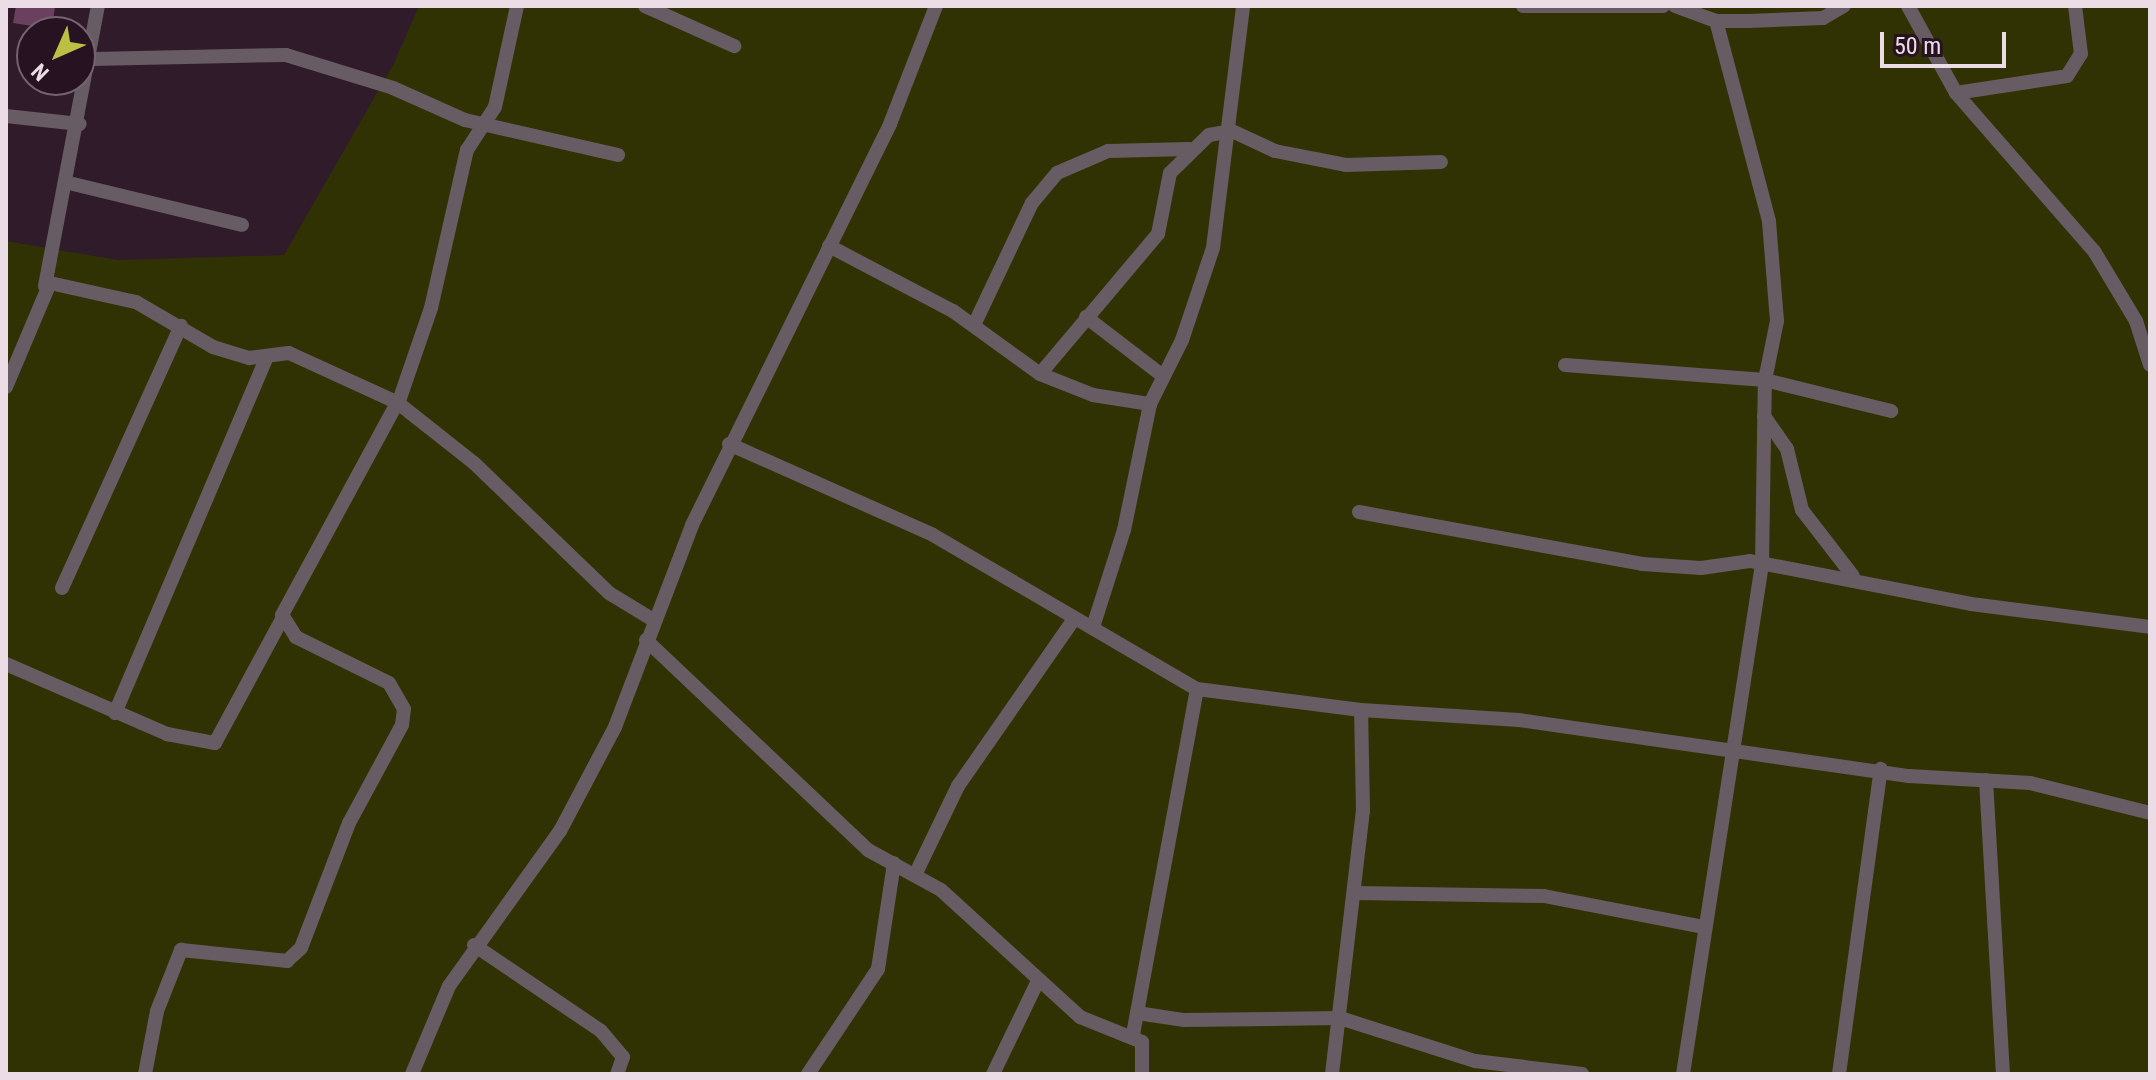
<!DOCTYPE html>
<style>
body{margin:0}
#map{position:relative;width:2156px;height:1080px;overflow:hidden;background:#301b2a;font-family:"Roboto Condensed",sans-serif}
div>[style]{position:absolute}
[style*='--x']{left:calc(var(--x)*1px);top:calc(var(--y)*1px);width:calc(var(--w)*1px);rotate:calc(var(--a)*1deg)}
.green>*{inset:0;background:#303203}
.building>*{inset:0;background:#6b405e}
.street>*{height:14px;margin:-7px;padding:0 7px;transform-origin:7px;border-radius:7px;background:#675c63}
span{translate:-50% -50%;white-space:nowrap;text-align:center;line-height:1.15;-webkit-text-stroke:7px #261220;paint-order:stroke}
.frame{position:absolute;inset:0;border:8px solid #ebdce6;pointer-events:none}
.north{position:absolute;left:16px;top:16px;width:80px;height:80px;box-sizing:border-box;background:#261220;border:2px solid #75636f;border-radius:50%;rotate:225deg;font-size:22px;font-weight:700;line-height:32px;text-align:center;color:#ebdce6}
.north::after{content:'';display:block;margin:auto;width:28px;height:36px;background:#bbc045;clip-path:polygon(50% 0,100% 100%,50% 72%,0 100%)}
.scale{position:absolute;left:1880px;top:32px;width:126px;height:36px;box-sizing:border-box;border:4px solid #ebdce6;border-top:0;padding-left:10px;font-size:24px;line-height:28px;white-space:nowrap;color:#ebdce6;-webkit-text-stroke:6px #261220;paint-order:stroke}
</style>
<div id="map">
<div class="green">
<div style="clip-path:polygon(419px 6px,2150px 6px,2150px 1074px,6px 1074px,6px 241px,118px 260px,284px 255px,393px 65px)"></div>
</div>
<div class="building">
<div style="clip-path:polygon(16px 6px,55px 6px,52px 29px,13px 23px)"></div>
</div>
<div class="street">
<div style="--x:645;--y:6;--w:98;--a:24.2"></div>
<div style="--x:1523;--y:6;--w:140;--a:0"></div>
<div style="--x:1675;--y:6;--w:44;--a:20.1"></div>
<div style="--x:1716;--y:21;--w:33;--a:0"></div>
<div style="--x:1749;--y:21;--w:74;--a:-2.3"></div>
<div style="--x:1823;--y:18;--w:24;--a:-30"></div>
<div style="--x:1908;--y:6;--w:99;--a:61.1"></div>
<div style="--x:1956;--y:93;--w:210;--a:48.9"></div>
<div style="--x:2094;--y:251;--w:82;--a:59"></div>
<div style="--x:2136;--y:321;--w:46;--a:72.3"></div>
<div style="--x:92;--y:59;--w:194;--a:-1.2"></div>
<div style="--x:286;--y:55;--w:112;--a:17.1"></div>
<div style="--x:393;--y:88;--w:79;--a:24"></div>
<div style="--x:465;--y:120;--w:157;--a:12.9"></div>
<div style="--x:1956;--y:93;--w:112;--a:-8.7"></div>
<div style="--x:2067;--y:76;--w:26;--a:-58"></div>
<div style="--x:2081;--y:54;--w:48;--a:-97.1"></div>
<div style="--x:6;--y:116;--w:74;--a:6.2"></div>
<div style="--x:69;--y:183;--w:178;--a:13.6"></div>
<div style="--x:829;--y:246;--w:140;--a:27.7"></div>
<div style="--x:953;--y:311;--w:107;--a:35.9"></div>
<div style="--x:1040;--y:374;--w:183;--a:-49.9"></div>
<div style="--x:1158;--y:234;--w:62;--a:-78.9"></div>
<div style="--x:1170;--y:173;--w:54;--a:-44.3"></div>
<div style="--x:1209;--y:135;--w:23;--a:-10"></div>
<div style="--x:1232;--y:131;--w:47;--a:24.9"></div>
<div style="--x:1275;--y:151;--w:72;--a:11.2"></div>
<div style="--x:1346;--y:165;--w:95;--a:-1.8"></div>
<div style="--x:45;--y:286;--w:285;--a:-79.3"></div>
<div style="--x:1086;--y:317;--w:97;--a:37.5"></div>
<div style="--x:974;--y:325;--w:135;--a:-64.6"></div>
<div style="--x:1032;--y:203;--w:39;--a:-50"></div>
<div style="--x:1057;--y:173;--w:56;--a:-23.3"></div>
<div style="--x:1108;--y:151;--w:81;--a:-1.4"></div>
<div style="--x:1565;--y:365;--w:201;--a:4.3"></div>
<div style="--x:1765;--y:380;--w:130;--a:13.8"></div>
<div style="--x:1040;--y:374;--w:57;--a:21.6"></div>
<div style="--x:1093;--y:395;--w:58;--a:9"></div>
<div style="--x:6;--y:387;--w:113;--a:-67.1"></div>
<div style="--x:50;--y:283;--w:88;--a:12.5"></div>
<div style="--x:136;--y:302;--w:89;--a:30.3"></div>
<div style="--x:213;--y:347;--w:38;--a:17"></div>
<div style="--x:249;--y:358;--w:40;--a:-7.1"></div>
<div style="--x:289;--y:353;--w:120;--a:24.6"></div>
<div style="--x:398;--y:403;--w:97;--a:38.3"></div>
<div style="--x:474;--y:463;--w:187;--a:43.9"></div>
<div style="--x:609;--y:593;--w:50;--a:31.2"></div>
<div style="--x:1764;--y:416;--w:40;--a:55.1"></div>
<div style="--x:1787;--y:449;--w:63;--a:76.2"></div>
<div style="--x:1802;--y:510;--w:83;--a:52.3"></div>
<div style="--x:729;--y:444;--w:223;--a:24"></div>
<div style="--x:933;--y:535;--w:306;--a:30.3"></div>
<div style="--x:1197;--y:689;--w:352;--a:100.5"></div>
<div style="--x:1359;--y:512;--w:288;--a:10.4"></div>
<div style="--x:1642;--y:564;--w:59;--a:3.9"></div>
<div style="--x:1701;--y:568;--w:49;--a:-8.1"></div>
<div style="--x:1750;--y:561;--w:225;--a:11"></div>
<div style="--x:1971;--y:604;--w:180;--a:7.3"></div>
<div style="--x:62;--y:588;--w:288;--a:-65.6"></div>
<div style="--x:1093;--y:627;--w:102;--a:-72.3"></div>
<div style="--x:1124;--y:530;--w:129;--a:-78.3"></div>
<div style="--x:1150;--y:404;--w:72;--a:-63.4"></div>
<div style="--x:1182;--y:340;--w:97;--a:-71.4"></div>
<div style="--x:1213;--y:248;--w:244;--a:-82.9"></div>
<div style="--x:646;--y:640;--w:306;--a:43.4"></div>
<div style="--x:868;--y:850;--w:83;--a:28.7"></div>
<div style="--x:941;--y:890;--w:188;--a:42.4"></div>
<div style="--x:1080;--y:1017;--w:67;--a:22"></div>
<div style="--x:1142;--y:1042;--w:32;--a:90"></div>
<div style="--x:6;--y:664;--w:176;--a:23.5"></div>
<div style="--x:167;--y:734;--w:49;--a:10.6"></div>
<div style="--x:215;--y:743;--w:139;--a:-61.6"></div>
<div style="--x:1197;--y:689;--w:165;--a:7.3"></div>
<div style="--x:115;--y:713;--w:388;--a:-66.9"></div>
<div style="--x:1986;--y:780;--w:294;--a:86.7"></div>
<div style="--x:916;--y:873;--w:97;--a:-64.2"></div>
<div style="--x:958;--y:786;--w:203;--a:-55.2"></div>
<div style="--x:1356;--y:893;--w:188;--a:0.9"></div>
<div style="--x:1544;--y:896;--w:162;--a:11"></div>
<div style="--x:474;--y:945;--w:153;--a:34.1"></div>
<div style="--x:601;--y:1031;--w:34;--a:50"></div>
<div style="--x:623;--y:1057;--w:18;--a:109"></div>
<div style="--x:1137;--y:1013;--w:48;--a:8.5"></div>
<div style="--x:1184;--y:1020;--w:156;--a:-0.7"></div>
<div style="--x:1340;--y:1018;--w:142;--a:17.7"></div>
<div style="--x:1475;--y:1061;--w:108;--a:6.9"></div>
<div style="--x:145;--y:1074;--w:64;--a:-79.2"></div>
<div style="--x:157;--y:1011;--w:66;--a:-68.5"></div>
<div style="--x:181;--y:950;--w:107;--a:5.9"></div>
<div style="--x:287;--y:961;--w:19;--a:-43"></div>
<div style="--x:301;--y:948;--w:134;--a:-69"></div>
<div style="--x:349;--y:823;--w:111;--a:-61.6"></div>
<div style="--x:402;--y:725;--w:16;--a:-83"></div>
<div style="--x:404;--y:709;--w:30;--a:-120"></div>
<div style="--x:389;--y:683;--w:104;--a:-153.7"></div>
<div style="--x:296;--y:637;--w:26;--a:-122"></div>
<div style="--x:282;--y:615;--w:247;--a:-61.5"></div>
<div style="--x:400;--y:398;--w:95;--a:-71"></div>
<div style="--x:431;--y:308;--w:162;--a:-77.2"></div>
<div style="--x:467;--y:150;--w:51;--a:-56.9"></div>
<div style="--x:495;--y:107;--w:103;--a:-77.7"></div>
<div style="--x:412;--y:1074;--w:95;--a:-67.2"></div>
<div style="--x:449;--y:986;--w:191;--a:-54.4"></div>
<div style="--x:560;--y:831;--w:118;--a:-62.1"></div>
<div style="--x:615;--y:727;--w:216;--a:-69.1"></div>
<div style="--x:692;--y:525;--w:447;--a:-63.7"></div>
<div style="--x:890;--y:124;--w:127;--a:-68.7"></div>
<div style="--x:808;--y:1074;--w:126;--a:-56.3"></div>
<div style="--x:878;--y:969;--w:107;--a:-81.4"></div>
<div style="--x:993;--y:1074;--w:101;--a:-64.2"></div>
<div style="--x:1332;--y:1074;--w:265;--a:-83.3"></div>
<div style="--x:1363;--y:811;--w:101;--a:-91.1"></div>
<div style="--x:1361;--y:710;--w:158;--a:3.6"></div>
<div style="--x:1519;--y:720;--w:394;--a:8.2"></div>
<div style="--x:1909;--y:776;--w:121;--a:3.3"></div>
<div style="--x:2030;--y:783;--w:124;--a:14"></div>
<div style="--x:1683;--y:1074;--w:516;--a:-81.19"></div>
<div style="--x:1762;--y:564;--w:184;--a:-89.1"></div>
<div style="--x:1765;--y:380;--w:60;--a:-78.5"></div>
<div style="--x:1777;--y:321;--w:100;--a:-94.6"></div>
<div style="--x:1769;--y:221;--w:207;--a:-104.8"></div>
<div style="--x:1839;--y:1074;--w:308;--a:-82.2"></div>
</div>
<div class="frame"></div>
<div class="north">N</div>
<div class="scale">50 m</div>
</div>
